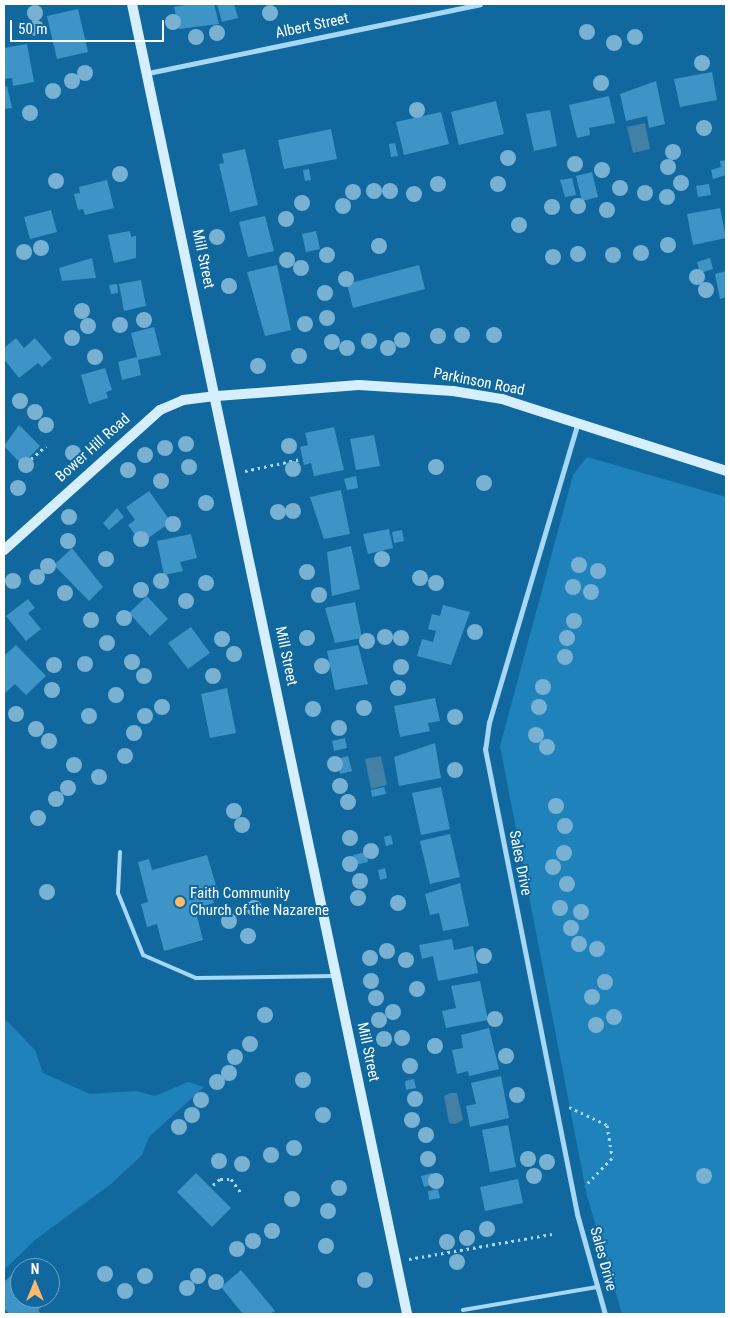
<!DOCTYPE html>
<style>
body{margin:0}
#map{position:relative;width:730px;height:1318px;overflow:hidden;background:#10689e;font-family:"Roboto Condensed",sans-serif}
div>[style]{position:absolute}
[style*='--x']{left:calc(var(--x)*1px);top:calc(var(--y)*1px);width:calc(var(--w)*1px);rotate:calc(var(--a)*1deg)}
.green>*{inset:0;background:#1f82bb}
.water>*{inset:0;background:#4380a6}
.building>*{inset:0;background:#3e94c6}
.path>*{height:3px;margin-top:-1.5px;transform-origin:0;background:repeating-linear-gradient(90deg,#a6d8f5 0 2.5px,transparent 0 6.5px)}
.lane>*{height:4px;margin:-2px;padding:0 2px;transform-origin:2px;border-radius:2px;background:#a6d8f5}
.street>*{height:5px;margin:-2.5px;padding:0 2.5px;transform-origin:2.5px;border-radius:2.5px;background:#a6d8f5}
.secondary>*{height:10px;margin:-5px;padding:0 5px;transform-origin:5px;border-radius:5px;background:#d6effe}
.trees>*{width:16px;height:16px;margin:-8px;border-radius:50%;background:#79b1d3}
.dots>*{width:14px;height:14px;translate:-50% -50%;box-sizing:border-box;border:2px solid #10689e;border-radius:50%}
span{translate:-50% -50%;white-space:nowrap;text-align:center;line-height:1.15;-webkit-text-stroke:4px #10689e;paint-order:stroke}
.street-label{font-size:15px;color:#fff}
.poi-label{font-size:15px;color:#fff}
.left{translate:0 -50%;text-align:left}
.frame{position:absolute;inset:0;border:5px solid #fff;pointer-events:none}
.north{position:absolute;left:10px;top:1258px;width:50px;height:50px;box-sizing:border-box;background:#10689e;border:1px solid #70a4c5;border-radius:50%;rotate:0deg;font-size:14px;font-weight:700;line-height:20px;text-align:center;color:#fff}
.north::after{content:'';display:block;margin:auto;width:18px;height:22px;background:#ffb96a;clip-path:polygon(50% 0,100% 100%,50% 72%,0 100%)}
.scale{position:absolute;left:10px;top:20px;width:154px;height:22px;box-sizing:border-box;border:2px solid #fff;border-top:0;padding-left:6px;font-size:15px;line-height:18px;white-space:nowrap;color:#fff;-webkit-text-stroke:4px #10689e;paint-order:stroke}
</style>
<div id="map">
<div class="green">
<div style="clip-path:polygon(587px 457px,726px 497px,726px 1314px,622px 1314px,587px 1196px,500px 746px,573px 475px)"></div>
<div style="clip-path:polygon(4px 1018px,35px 1050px,43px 1073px,90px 1094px,136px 1091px,155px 1096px,188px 1082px,204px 1087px,149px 1137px,142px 1155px,111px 1184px,35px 1240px,4px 1270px)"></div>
</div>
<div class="water">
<div style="clip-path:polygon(645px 123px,650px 149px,633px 153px,627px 127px)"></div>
<div style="clip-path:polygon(381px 756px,387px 785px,371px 789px,365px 759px)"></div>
<div style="clip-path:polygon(450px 1093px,457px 1093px,463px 1120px,455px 1124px,449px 1123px,444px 1096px)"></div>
</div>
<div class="building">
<div style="clip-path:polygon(190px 4px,214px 4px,219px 24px,179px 29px,174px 7px)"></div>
<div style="clip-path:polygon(217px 4px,234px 4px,238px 18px,222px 22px)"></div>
<div style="clip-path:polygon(78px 9px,88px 52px,57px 59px,47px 16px)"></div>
<div style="clip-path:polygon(27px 44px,34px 82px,13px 86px,12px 78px,4px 79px,4px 48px)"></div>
<div style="clip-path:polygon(712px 72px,717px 100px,680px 107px,674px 79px)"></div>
<div style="clip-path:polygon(656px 81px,665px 124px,649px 128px,647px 116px,626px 121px,620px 94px)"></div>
<div style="clip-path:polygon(7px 86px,12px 108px,4px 109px,4px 87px)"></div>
<div style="clip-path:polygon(609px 96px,615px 123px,589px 128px,590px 135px,577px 138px,569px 105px)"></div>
<div style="clip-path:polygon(496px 101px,504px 134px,459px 145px,451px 112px)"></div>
<div style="clip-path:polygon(550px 110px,557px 146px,534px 151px,526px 114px)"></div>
<div style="clip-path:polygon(441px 112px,449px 144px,404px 155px,396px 122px)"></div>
<div style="clip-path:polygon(331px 129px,337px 159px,284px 169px,278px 140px)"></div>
<div style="clip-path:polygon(395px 143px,398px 156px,391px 157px,389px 144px)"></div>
<div style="clip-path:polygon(245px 149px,258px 205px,230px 212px,219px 164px,224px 163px,222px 154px)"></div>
<div style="clip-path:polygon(726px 160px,726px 175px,713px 179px,711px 170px,721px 167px,720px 161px)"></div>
<div style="clip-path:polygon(309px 169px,311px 180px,305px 181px,303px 170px)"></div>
<div style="clip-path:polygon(592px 172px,598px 197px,582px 201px,576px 176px)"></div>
<div style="clip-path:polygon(572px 178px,576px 195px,565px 197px,560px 180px)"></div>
<div style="clip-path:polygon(107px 180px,114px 208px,85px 215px,83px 209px,78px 210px,74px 194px,80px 193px,79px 187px)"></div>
<div style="clip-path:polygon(709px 184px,711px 195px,698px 197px,696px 186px)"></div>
<div style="clip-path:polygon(720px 208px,726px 238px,693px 245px,687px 214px)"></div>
<div style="clip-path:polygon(51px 210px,57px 232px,30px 239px,24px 217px)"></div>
<div style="clip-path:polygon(265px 216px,274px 251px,248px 257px,239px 222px)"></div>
<div style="clip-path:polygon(130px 231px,131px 237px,136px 236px,136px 258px,114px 263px,108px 235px)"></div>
<div style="clip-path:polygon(316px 231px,320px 249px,306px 252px,302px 234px)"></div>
<div style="clip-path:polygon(92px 258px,96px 278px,62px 281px,59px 268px)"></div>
<div style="clip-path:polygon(710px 258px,713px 269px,700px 273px,697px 262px)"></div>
<div style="clip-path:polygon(277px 265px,291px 330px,265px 336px,247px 272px)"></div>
<div style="clip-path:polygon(419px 265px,425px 289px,353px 308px,347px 284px)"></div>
<div style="clip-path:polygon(726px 271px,726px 297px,720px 299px,715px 274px)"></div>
<div style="clip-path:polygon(141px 280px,146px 306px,124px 311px,119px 284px)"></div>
<div style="clip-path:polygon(117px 284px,118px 293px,111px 294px,109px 285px)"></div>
<div style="clip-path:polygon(154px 327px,161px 355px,138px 360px,141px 375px,122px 380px,118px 362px,137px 357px,131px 333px)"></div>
<div style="clip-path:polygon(16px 338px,24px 348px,35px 338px,52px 358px,42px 367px,38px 363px,19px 378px,4px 359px,4px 348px)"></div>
<div style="clip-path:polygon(105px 368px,112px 390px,106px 392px,108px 398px,89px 404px,81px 375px)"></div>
<div style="clip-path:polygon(19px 425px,40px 446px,22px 465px,4px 446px)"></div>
<div style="clip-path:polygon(334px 427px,344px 470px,314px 476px,311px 463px,304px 465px,300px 447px,308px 445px,305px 433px)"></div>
<div style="clip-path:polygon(374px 435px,380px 466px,356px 470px,350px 439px)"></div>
<div style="clip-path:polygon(356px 476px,358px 488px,347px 490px,344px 479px)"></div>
<div style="clip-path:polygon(341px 490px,350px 534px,324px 539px,310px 497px)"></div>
<div style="clip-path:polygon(149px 491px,171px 522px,141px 543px,128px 525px,135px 520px,126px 507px)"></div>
<div style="clip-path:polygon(117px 508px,124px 517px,109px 530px,103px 523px)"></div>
<div style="clip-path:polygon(389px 529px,393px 548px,368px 554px,363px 534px)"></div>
<div style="clip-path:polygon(402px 530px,404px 541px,394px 543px,392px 532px)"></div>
<div style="clip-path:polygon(191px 534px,197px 558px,180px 562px,183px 571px,164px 575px,157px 541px)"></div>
<div style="clip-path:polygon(351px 546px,360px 589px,332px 596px,327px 552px)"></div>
<div style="clip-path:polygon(72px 548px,103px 587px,89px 601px,54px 565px)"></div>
<div style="clip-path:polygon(147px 596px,168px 619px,150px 636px,129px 613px)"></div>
<div style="clip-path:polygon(28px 599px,35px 608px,28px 613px,41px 629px,26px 641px,6px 616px)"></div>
<div style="clip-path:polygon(355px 602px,362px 638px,335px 643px,325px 608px)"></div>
<div style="clip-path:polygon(443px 605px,470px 612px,451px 665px,417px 656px,422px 639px,433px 642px,436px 631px,428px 629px,432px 614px,440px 616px)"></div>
<div style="clip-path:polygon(191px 627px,210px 653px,188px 669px,168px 643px)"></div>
<div style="clip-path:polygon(16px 645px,46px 676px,26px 695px,15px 684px,4px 694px,4px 656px)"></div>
<div style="clip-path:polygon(358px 645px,368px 684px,335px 690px,327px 651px)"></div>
<div style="clip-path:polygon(227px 688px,236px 733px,210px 738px,201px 694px)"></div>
<div style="clip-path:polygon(435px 698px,440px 721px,428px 723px,430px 731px,400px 737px,394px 706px)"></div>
<div style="clip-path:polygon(345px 738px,347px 748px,334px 751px,332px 741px)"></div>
<div style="clip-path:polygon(435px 743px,441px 778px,399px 786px,394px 757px)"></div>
<div style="clip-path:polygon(348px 756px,352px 771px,340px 774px,337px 759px)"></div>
<div style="clip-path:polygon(384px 787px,386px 794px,372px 797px,371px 790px)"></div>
<div style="clip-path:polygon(441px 787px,450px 829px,421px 835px,412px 793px)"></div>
<div style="clip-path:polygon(450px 834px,460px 877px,430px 884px,420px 841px)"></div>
<div style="clip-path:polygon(391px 835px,393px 844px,386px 846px,384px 837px)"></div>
<div style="clip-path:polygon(366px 852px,368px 862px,355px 865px,353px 855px)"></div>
<div style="clip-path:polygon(207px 855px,217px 889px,210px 890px,214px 903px,195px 908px,203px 940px,164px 951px,157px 924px,147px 927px,141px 904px,148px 902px,138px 862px,149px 859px,152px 870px)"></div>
<div style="clip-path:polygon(385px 868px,387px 878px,380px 880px,378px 870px)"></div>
<div style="clip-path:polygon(460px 883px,469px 926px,443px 931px,439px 913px,430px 915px,425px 894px)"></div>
<div style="clip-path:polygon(452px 939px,454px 950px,473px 946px,478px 973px,438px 981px,433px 956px,422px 959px,419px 945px)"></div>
<div style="clip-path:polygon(480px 981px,488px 1020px,446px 1028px,442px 1011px,456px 1008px,451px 986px)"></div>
<div style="clip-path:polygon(489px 1028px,499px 1069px,469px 1076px,468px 1071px,457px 1074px,452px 1050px,463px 1048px,461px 1035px)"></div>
<div style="clip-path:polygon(501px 1076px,509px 1118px,470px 1127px,466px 1106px,476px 1104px,471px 1083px)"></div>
<div style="clip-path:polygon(414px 1079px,416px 1088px,406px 1090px,405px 1081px)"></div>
<div style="clip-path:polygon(508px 1125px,516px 1167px,490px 1172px,482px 1130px)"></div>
<div style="clip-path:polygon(196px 1173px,231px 1208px,212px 1227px,177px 1192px)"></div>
<div style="clip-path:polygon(432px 1173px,435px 1184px,424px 1187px,421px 1176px)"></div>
<div style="clip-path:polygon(518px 1179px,523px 1203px,485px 1211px,480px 1187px)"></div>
<div style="clip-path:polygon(438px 1189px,440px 1198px,429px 1200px,428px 1191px)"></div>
<div style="clip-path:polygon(27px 1261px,33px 1268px,20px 1268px,20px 1298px,50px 1298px,50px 1287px,56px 1293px,38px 1310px,41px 1314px,9px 1314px,4px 1308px,4px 1282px)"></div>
<div style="clip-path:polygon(241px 1270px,275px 1311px,270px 1314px,243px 1314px,221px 1287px)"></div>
</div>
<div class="path">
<div style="--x:31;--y:459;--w:20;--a:-41"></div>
<div style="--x:245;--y:471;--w:57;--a:-12.1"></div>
<div style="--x:569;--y:1107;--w:42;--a:25.3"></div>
<div style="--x:607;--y:1125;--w:33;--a:81"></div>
<div style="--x:612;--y:1158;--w:39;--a:134"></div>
<div style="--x:213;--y:1185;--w:9;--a:-41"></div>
<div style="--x:220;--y:1179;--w:11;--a:0"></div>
<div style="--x:231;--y:1179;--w:17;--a:54"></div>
<div style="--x:409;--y:1259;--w:145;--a:-9.9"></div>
</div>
<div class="lane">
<div style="--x:120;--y:852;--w:41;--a:92.8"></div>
<div style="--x:118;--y:893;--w:67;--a:68"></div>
<div style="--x:143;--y:955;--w:58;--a:23.5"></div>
<div style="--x:196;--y:978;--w:138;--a:-0.8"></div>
<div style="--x:463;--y:1310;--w:136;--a:-9.7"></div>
</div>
<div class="street">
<div style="--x:148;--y:73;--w:339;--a:-11.7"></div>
<div style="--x:578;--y:422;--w:313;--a:106.5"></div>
<div style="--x:489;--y:722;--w:27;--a:98"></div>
<div style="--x:485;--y:749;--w:474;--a:78.8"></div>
<div style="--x:577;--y:1214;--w:104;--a:74.4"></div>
</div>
<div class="secondary">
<div style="--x:132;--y:4;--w:1339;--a:78.14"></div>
<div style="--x:4;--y:550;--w:210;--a:-41.9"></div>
<div style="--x:160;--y:410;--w:25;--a:-23"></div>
<div style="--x:183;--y:400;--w:34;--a:-7"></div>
<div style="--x:217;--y:396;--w:142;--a:-4.4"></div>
<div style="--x:359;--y:385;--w:94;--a:3.7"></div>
<div style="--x:453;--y:391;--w:50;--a:9.3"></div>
<div style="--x:502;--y:399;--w:235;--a:17.8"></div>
</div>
<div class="trees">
<div style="left:35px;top:13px"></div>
<div style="left:270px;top:13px"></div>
<div style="left:173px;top:22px"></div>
<div style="left:36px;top:28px"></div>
<div style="left:587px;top:32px"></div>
<div style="left:217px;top:33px"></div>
<div style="left:196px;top:37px"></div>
<div style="left:635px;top:37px"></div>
<div style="left:614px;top:43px"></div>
<div style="left:702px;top:63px"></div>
<div style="left:85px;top:73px"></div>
<div style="left:72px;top:81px"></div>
<div style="left:601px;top:83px"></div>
<div style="left:53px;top:91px"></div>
<div style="left:417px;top:110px"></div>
<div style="left:30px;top:113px"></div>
<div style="left:704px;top:128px"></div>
<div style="left:673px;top:152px"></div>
<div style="left:508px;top:158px"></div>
<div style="left:575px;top:164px"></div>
<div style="left:668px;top:167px"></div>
<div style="left:602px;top:170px"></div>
<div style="left:120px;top:174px"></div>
<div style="left:56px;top:181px"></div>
<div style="left:681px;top:183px"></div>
<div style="left:438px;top:184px"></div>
<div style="left:498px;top:184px"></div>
<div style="left:620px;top:188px"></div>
<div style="left:374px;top:191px"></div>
<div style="left:390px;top:191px"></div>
<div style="left:353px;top:192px"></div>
<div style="left:645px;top:193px"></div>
<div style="left:414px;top:194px"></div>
<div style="left:667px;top:197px"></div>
<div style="left:302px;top:203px"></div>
<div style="left:343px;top:206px"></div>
<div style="left:578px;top:206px"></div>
<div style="left:552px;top:207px"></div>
<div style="left:607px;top:210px"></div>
<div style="left:286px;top:219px"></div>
<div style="left:519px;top:225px"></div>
<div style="left:217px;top:237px"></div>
<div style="left:668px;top:245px"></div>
<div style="left:379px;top:246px"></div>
<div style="left:41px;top:248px"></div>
<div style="left:24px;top:252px"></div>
<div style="left:641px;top:253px"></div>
<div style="left:578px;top:254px"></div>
<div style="left:327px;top:255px"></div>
<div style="left:613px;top:255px"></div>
<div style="left:553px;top:257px"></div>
<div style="left:287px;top:260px"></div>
<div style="left:301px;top:268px"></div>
<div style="left:697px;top:277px"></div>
<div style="left:346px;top:279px"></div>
<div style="left:229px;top:286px"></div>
<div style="left:706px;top:290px"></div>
<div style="left:325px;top:293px"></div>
<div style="left:82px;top:311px"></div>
<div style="left:327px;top:318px"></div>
<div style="left:144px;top:320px"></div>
<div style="left:305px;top:324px"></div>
<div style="left:120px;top:325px"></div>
<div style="left:88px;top:326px"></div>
<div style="left:462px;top:335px"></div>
<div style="left:494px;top:335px"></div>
<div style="left:438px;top:336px"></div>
<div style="left:72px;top:338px"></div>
<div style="left:402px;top:340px"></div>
<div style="left:369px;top:341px"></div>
<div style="left:332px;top:342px"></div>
<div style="left:347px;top:348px"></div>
<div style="left:388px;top:348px"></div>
<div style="left:299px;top:356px"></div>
<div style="left:95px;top:357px"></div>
<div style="left:258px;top:366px"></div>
<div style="left:20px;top:401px"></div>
<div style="left:35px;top:412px"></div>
<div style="left:46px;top:425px"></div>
<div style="left:186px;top:444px"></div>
<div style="left:289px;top:446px"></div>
<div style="left:165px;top:448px"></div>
<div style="left:73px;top:453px"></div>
<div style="left:145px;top:455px"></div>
<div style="left:26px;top:465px"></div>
<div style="left:189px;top:467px"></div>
<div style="left:436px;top:467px"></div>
<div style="left:293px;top:469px"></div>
<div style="left:128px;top:470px"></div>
<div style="left:161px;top:481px"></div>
<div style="left:484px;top:483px"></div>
<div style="left:18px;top:488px"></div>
<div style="left:206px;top:503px"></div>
<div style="left:293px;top:511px"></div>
<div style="left:278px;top:512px"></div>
<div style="left:69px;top:517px"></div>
<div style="left:173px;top:524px"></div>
<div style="left:141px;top:539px"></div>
<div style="left:68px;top:541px"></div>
<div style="left:106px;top:559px"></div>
<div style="left:382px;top:559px"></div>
<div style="left:579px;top:565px"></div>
<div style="left:48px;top:566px"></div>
<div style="left:598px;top:571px"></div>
<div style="left:307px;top:572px"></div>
<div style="left:37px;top:577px"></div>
<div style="left:420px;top:578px"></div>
<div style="left:13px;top:581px"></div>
<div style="left:161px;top:581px"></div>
<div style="left:206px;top:583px"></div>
<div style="left:436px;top:583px"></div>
<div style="left:573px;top:587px"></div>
<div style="left:141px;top:590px"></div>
<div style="left:591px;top:592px"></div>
<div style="left:65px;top:593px"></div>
<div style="left:319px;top:595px"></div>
<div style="left:186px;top:601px"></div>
<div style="left:124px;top:618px"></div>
<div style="left:91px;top:620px"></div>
<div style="left:574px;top:621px"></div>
<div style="left:475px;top:632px"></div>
<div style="left:385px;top:637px"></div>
<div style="left:307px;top:638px"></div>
<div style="left:401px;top:638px"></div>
<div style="left:567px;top:638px"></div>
<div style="left:222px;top:639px"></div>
<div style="left:367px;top:641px"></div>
<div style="left:107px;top:643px"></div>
<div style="left:234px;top:654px"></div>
<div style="left:565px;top:657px"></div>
<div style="left:132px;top:662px"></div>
<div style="left:85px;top:664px"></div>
<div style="left:54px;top:665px"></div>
<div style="left:322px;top:666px"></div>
<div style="left:401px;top:667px"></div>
<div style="left:144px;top:676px"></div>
<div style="left:213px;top:676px"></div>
<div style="left:543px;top:687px"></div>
<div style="left:398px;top:688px"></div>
<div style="left:52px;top:690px"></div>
<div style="left:116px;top:695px"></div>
<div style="left:162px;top:707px"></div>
<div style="left:539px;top:707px"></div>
<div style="left:364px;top:708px"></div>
<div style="left:313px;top:709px"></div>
<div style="left:16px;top:714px"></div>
<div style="left:89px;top:716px"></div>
<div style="left:145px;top:716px"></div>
<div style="left:455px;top:717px"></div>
<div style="left:339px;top:728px"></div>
<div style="left:36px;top:729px"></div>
<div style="left:134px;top:733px"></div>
<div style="left:536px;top:735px"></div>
<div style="left:49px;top:741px"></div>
<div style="left:547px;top:747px"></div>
<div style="left:125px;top:756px"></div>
<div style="left:335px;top:764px"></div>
<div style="left:74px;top:765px"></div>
<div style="left:455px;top:770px"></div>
<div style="left:99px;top:777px"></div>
<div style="left:340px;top:786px"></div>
<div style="left:68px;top:788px"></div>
<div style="left:56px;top:799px"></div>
<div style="left:348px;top:802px"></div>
<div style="left:556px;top:806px"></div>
<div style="left:234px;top:811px"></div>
<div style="left:38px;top:818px"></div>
<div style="left:242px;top:825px"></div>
<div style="left:565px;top:826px"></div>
<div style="left:350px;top:838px"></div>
<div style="left:371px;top:851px"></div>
<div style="left:564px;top:853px"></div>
<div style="left:350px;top:864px"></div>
<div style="left:553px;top:867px"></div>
<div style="left:360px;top:881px"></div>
<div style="left:567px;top:884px"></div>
<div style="left:47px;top:892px"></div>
<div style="left:358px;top:898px"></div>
<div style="left:398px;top:903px"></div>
<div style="left:254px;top:908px"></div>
<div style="left:560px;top:908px"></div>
<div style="left:581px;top:912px"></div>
<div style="left:229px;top:921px"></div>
<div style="left:571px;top:928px"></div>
<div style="left:248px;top:936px"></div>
<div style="left:579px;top:944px"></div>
<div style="left:597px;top:949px"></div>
<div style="left:387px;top:951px"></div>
<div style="left:484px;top:956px"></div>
<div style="left:370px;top:958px"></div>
<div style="left:406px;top:960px"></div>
<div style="left:371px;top:981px"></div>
<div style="left:605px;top:982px"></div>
<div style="left:417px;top:989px"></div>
<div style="left:592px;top:997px"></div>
<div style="left:376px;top:998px"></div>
<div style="left:393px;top:1012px"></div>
<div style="left:265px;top:1015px"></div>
<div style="left:614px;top:1017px"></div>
<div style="left:495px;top:1019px"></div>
<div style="left:379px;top:1020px"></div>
<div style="left:596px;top:1025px"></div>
<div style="left:402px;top:1038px"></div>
<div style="left:384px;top:1039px"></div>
<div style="left:250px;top:1044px"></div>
<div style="left:435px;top:1046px"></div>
<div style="left:506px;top:1056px"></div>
<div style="left:235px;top:1057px"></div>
<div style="left:410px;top:1066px"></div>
<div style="left:229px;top:1073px"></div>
<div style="left:303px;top:1080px"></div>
<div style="left:217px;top:1082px"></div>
<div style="left:517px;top:1095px"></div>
<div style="left:415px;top:1099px"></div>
<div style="left:201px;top:1100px"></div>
<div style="left:192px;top:1115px"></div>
<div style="left:323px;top:1115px"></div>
<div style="left:412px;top:1120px"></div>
<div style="left:179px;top:1127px"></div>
<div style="left:426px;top:1135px"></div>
<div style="left:294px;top:1148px"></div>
<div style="left:271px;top:1155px"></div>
<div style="left:428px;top:1159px"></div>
<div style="left:528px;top:1159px"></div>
<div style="left:219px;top:1161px"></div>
<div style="left:547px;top:1162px"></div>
<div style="left:242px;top:1164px"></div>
<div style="left:534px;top:1176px"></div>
<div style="left:704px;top:1176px"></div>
<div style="left:436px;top:1181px"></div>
<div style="left:339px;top:1188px"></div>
<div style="left:292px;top:1199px"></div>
<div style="left:328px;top:1211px"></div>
<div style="left:487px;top:1229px"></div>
<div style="left:272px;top:1231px"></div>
<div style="left:467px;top:1238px"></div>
<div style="left:253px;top:1241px"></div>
<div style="left:447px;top:1242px"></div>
<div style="left:326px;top:1246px"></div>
<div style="left:237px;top:1249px"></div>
<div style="left:457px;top:1262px"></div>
<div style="left:105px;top:1274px"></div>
<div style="left:145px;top:1276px"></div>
<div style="left:198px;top:1276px"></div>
<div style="left:365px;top:1280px"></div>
<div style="left:216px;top:1282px"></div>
<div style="left:187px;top:1288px"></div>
<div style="left:125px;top:1291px"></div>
</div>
<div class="dots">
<div style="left:180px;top:902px;background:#ffb96a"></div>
</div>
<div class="street-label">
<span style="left:312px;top:26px;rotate:-12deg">Albert Street</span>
<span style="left:203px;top:259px;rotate:78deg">Mill Street</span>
<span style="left:479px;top:382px;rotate:11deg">Parkinson Road</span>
<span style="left:93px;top:448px;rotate:-42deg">Bower Hill Road</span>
<span style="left:286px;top:656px;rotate:78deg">Mill Street</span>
<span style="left:520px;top:863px;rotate:79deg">Sales Drive</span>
<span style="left:368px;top:1052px;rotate:78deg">Mill Street</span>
<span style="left:603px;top:1259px;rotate:75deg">Sales Drive</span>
</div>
<div class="poi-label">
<span class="left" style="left:190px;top:902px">Faith Community<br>Church of the Nazarene</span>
</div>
<div class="frame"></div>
<div class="north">N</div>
<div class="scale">50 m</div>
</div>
